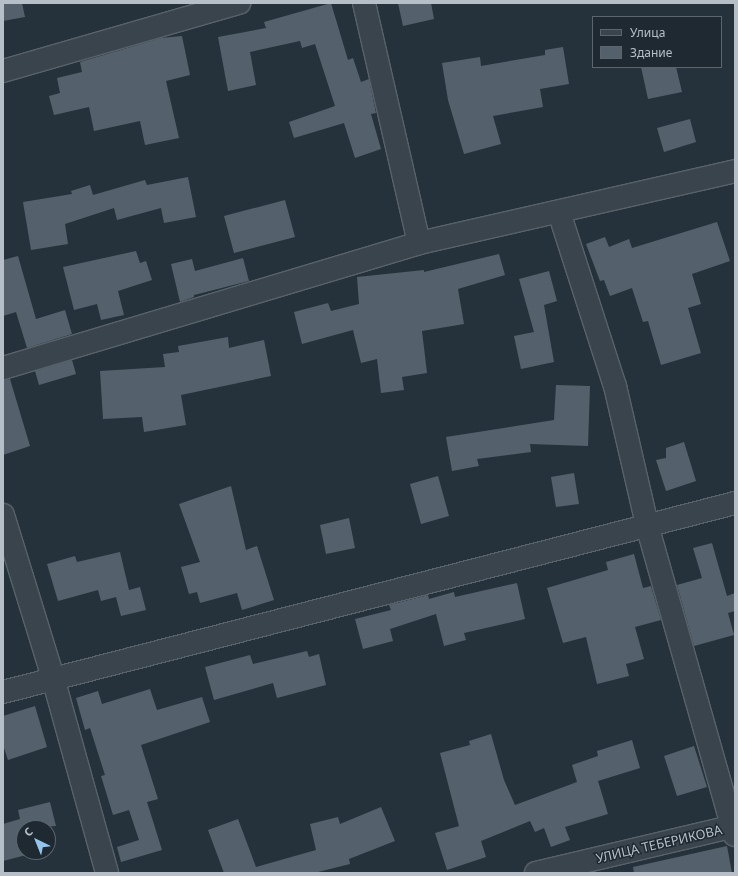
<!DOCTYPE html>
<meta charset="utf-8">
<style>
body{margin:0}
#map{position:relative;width:738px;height:876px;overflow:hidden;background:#26323b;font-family:"Noto Sans",sans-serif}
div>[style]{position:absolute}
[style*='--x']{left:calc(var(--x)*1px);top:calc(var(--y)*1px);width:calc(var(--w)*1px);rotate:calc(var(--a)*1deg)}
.building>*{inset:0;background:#54616c}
.roads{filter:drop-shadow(1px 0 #58626a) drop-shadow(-1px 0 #58626a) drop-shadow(0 1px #58626a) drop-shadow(0 -1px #58626a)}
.minor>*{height:22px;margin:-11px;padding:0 11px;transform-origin:11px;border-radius:11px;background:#3a444c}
span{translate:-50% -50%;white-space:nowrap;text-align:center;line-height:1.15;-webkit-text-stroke:3px #1f2931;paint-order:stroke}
.street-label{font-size:13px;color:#b6bfc7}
.frame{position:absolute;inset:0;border:4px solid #b6bfc7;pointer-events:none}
.legend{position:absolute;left:592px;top:16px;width:130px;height:52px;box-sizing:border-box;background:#1f2931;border:1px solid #5b656d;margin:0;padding:5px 7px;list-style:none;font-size:12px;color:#b6bfc7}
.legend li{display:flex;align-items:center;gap:8px;height:20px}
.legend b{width:20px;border:1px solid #5b656d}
.north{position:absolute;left:16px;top:820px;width:40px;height:40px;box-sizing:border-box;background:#1f2931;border:1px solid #5b656d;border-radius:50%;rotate:317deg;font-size:11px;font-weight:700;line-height:16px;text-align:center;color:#b6bfc7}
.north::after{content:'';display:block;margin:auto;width:14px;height:18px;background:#93c4ee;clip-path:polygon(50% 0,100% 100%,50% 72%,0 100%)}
</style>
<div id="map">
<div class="building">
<div style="clip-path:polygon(3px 3px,22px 3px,25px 17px,3px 21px)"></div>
<div style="clip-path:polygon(331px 3px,348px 60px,353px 58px,361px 82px,369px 79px,376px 113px,371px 114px,381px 149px,355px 158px,344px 123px,294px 138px,289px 122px,335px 106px,315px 44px,302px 48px,300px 41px,250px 52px,256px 85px,228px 91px,218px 37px,266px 28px,264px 22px)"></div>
<div style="clip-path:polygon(398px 3px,431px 3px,434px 19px,403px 26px)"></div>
<div style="clip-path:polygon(182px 36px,190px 75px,166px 81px,179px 138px,145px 145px,140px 121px,94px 131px,89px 107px,54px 115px,49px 96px,60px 93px,57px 78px,82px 72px,80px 62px,161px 38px)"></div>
<div style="clip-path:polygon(563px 47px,569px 84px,540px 89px,543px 107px,493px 116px,501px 144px,464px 154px,448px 100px,442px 63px,480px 57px,481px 66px,545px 55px,545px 50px)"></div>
<div style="clip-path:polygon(641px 67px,676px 67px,682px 92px,648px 99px)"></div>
<div style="clip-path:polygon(690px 119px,696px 142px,664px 152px,657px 128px)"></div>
<div style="clip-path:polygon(188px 177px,196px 217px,164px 223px,161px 208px,117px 220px,114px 208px,65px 224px,68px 244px,31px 250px,23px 202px,72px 194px,71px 191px,90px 185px,93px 195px,145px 180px,147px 185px)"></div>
<div style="clip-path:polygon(285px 200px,295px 237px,234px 253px,224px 216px)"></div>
<div style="clip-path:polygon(717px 222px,730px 261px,692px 274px,701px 304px,688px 308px,701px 353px,661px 365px,648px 321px,643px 322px,632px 288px,610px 296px,604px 280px,600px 281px,586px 244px,605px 237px,609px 247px,629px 239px,632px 248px)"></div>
<div style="clip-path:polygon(136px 251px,140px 263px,146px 261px,152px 280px,118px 291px,124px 315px,101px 320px,97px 304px,74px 310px,63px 267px)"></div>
<div style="clip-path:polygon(499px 254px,505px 275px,458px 289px,464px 324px,422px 331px,427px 373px,402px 377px,404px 390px,381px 393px,377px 359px,361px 363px,353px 330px,302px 344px,294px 312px,328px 303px,331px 311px,359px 304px,357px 277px,424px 270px,424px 272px)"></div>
<div style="clip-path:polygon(18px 256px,36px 319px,65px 310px,72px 334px,27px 348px,16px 312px,3px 316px,3px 260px)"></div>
<div style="clip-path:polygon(243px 258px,249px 281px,194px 295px,194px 297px,180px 302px,171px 264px,192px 259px,195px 271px)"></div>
<div style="clip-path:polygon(549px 271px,557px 301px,544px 305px,554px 362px,521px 369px,514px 336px,534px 332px,519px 279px)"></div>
<div style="clip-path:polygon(228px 337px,229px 348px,264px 340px,271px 376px,181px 395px,186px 425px,144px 432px,142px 417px,103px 419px,100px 371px,165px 367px,163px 354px,179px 352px,178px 346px)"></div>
<div style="clip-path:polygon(72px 360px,76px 374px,39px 385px,35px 371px)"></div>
<div style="clip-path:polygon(10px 379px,30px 446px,3px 455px,3px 380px)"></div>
<div style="clip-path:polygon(556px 385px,590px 386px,588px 446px,530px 444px,531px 452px,477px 459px,479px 466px,452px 471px,446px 437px,554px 420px)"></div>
<div style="clip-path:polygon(684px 442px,696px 481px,666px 491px,656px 460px,666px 458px,666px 448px)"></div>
<div style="clip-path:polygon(574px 473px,579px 504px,556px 507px,551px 477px)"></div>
<div style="clip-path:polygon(438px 476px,449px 516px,421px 524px,410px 484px)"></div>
<div style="clip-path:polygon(231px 486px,246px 550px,257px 546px,274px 600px,242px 610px,237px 593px,200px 603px,197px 592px,189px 594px,181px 567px,200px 562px,179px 504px)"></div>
<div style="clip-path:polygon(349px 518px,355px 548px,326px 554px,320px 525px)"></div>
<div style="clip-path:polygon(712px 543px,727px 596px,735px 593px,735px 611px,728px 613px,734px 635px,694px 646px,677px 585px,702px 578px,693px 548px)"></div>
<div style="clip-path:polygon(120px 552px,129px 590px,140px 587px,146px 610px,121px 616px,116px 597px,101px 601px,98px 590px,58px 601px,47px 564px,75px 556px,77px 562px)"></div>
<div style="clip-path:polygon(634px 554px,643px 588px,651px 586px,661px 620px,635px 627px,644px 659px,626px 664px,629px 676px,597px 684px,586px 637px,563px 643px,547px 588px,608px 570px,606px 562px)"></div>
<div style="clip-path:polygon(517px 583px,525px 619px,464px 633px,466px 640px,444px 646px,436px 614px,390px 629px,393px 641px,363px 649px,355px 619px,391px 610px,389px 605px,428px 595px,429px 599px,454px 592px,455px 597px)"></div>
<div style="clip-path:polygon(307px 651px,309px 657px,319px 654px,326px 685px,277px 698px,273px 683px,214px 700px,205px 667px,250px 655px,253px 664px)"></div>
<div style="clip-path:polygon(150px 689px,157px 710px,202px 697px,210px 722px,141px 745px,158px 799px,147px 802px,162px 850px,121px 862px,117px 847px,139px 840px,129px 810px,113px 815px,101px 776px,105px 775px,90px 728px,85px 730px,76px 698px,98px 691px,102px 704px)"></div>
<div style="clip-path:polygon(35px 706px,47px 747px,8px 760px,3px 745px,3px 716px)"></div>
<div style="clip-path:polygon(491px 734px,504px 780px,515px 805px,577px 782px,572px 765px,598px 756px,597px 751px,632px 740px,640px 768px,598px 781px,608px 814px,565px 827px,570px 840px,551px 847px,544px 828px,535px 832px,530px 821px,481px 841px,486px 857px,447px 870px,435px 833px,459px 826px,440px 753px,470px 745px,469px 741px)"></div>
<div style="clip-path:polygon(694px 746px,707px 787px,677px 796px,664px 756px)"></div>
<div style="clip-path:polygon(50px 802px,56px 826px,24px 828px,24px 852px,34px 853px,3px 861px,3px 824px,20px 819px,18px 810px)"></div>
<div style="clip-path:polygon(381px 807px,395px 841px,349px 859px,350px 864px,314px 873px,224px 873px,208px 830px,238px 819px,256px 867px,316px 850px,310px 824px,338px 817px,340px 824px)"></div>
<div style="clip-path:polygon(727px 846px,732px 873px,634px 873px,633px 867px)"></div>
</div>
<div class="roads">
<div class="minor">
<div style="--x:364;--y:3;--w:246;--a:77.1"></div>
<div style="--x:3;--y:71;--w:246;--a:-16.1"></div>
<div style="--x:559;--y:212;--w:183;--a:72.2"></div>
<div style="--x:615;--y:386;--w:143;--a:77"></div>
<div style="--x:647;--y:525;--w:322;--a:74.2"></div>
<div style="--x:3;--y:368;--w:434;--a:-16.7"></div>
<div style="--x:419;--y:243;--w:324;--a:-12.8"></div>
<div style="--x:3;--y:515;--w:170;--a:72.9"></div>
<div style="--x:53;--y:678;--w:202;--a:74.5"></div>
<div style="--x:3;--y:692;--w:756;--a:-14.48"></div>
<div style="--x:536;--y:873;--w:204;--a:-13.3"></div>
</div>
</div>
<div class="street-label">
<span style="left:659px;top:844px;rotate:-13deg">УЛИЦА ТЕБЕРИКОВА</span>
</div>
<div class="frame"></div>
<ul class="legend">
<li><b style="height:5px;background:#3a444c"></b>Улица</li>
<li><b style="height:11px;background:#54616c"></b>Здание</li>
</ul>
<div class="north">С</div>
</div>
